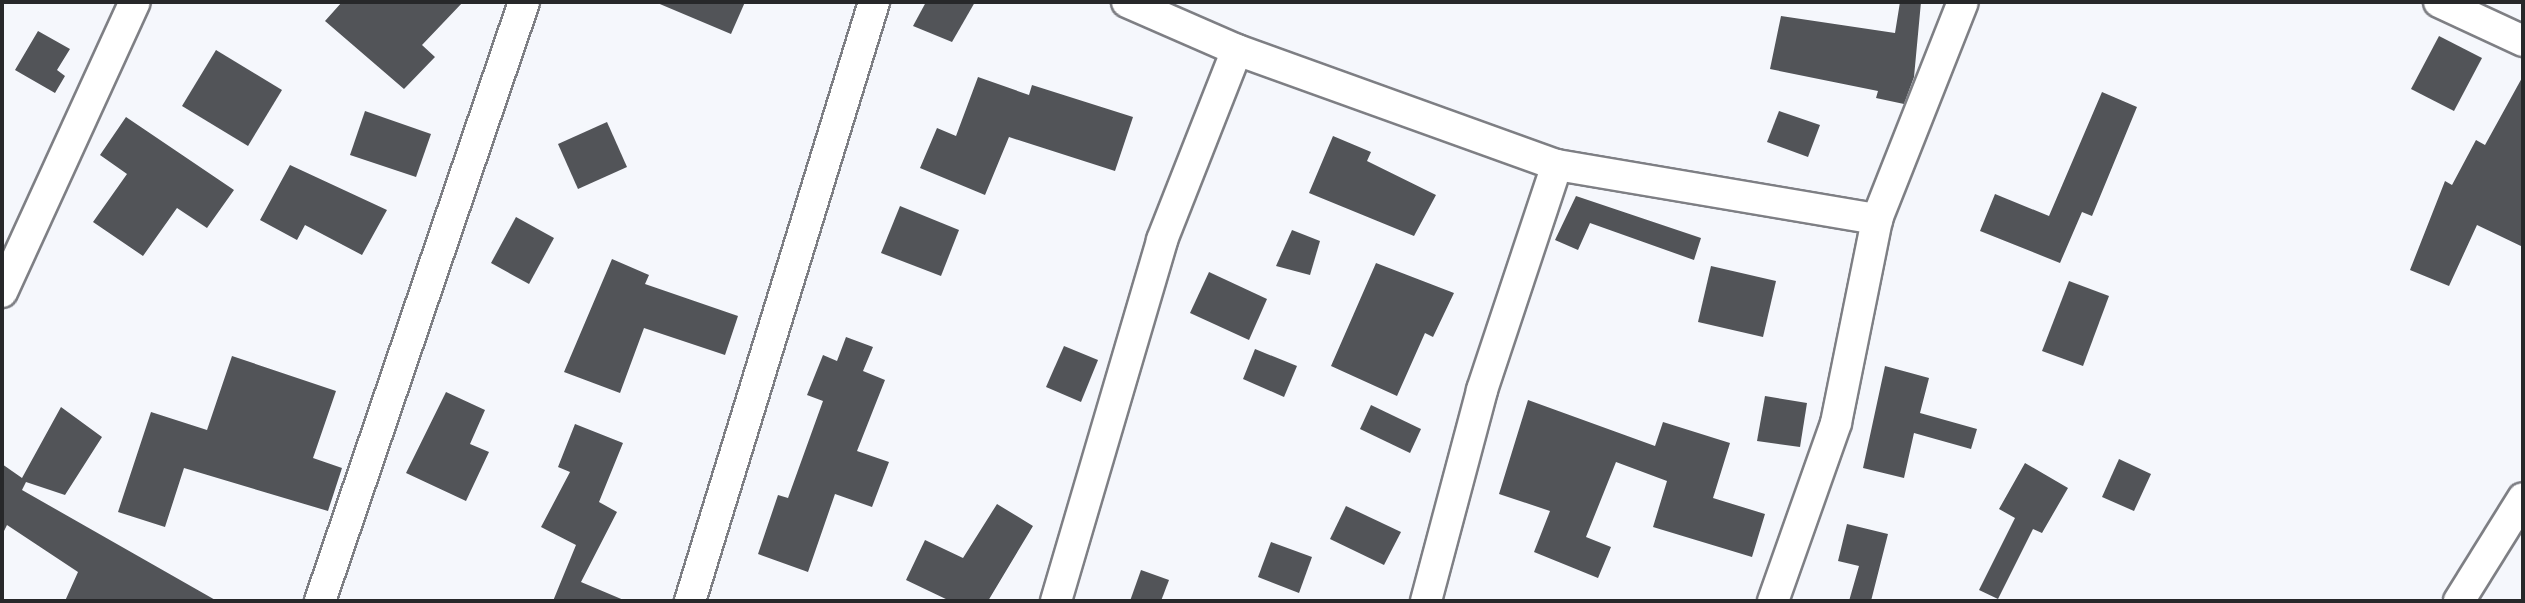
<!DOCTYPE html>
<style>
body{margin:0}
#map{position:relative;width:2525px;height:603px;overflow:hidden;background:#f5f7fc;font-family:"Exo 2",sans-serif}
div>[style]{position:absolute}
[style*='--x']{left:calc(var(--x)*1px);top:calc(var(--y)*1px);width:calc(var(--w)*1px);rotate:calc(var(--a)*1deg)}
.building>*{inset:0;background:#525458}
.roads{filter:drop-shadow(2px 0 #7e7f84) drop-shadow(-2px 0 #7e7f84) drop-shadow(0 2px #7e7f84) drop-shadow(0 -2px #7e7f84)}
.minor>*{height:30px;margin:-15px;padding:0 15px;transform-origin:15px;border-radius:15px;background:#fff}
span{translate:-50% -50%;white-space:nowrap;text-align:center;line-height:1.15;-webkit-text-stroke:7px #fff;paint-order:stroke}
.frame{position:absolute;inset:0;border:4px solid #27282a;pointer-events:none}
</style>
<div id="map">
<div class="building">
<div style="clip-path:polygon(342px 2px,463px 2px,422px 45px,435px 57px,404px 89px,325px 21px)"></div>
<div style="clip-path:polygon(655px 2px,745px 2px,731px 34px)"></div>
<div style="clip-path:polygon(926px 2px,975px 2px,952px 42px,913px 26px)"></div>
<div style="clip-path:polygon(1900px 2px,1921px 2px,1914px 77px,1904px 104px,1876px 98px,1878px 91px,1770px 69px,1781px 16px,1895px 33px)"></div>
<div style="clip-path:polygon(38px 31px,70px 49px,57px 70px,65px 76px,55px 93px,15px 70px)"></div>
<div style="clip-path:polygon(2439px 36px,2482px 58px,2454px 111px,2411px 89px)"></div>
<div style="clip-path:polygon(216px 50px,282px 90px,248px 146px,182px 106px)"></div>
<div style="clip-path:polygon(2523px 76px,2523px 247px,2477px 225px,2449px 286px,2410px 270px,2445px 181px,2452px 185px,2476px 140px,2485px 145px)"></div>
<div style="clip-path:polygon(978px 77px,1029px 95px,1032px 85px,1133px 117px,1115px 171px,1009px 137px,985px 195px,920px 168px,937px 128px,956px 136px)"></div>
<div style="clip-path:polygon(2102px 92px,2137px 107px,2092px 216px,2082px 212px,2060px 263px,1980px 231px,1995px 194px,2049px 216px)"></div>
<div style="clip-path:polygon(365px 111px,431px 134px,416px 177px,350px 155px)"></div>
<div style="clip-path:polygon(1779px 111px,1820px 125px,1808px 157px,1767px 142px)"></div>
<div style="clip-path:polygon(126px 117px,234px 190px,207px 228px,177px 208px,143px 256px,93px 222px,127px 174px,100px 155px)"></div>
<div style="clip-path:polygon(607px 122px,627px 167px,578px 189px,558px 144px)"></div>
<div style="clip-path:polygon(1333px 136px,1371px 152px,1367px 161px,1436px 195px,1414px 236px,1309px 193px)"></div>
<div style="clip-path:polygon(290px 165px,387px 210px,362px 255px,305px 225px,297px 240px,260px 220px)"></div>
<div style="clip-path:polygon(1576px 196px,1701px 238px,1694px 260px,1590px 223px,1578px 250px,1555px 240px)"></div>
<div style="clip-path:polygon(900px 206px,959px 230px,941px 276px,881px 253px)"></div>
<div style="clip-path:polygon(516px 217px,554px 238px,529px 284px,491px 263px)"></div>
<div style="clip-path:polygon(1292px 230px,1320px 241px,1310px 275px,1276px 266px)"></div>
<div style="clip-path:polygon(612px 259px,649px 275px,645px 284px,738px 316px,725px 355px,644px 328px,620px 393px,564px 372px)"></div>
<div style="clip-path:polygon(1376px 263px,1454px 293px,1433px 337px,1425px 333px,1397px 396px,1331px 366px)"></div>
<div style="clip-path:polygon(1711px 266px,1776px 281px,1763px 337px,1698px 322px)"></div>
<div style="clip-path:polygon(1209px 272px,1267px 299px,1249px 340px,1190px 313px)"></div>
<div style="clip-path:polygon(2069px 281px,2109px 296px,2083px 366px,2042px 351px)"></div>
<div style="clip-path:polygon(846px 337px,873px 347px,863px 371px,885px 380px,857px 451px,889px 462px,872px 507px,835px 494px,808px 572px,758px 554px,778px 495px,788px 498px,823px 401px,807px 395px,823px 355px,837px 361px)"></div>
<div style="clip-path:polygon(1064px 346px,1098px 360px,1081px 402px,1046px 387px)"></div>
<div style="clip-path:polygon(1255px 349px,1297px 366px,1284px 397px,1243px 379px)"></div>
<div style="clip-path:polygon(232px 356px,336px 391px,313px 458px,342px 468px,328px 511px,184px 468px,165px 527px,118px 512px,151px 412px,207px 430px)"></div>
<div style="clip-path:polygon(1885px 366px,1929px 378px,1920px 413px,1977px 429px,1971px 449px,1914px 433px,1904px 478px,1863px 468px)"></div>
<div style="clip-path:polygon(446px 392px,485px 410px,470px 444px,489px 452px,466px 501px,406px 473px)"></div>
<div style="clip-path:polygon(1765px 396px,1807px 403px,1800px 447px,1757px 441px)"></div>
<div style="clip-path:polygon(1528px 400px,1655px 446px,1663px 422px,1730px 443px,1713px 498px,1765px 514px,1752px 557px,1653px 527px,1667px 481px,1616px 462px,1586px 537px,1611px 547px,1598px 578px,1534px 552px,1550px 511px,1499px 494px)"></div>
<div style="clip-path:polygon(1371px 405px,1421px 429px,1410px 453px,1360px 429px)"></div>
<div style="clip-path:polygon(61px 407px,102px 437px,65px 495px,26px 482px,22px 490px,217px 601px,65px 601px,78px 572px,7px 525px,2px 535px,2px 464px,22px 478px)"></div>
<div style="clip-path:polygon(575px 424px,623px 443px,599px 502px,617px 512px,581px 582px,626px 601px,553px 601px,576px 545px,541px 527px,570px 472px,558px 467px)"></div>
<div style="clip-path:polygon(2119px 459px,2151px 474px,2134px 511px,2102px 497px)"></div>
<div style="clip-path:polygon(2025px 463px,2068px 488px,2042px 533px,2033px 529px,1998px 599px,1979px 590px,2015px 518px,1999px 509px)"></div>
<div style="clip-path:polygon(997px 504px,1033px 526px,988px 601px,950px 601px,906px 580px,925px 540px,963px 558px)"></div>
<div style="clip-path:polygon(1346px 506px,1401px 532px,1384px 565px,1330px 539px)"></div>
<div style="clip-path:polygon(1847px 524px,1888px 534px,1871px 601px,1849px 601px,1859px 566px,1838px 561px)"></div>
<div style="clip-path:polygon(1271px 542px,1312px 557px,1299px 593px,1258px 577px)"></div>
<div style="clip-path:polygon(1141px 570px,1169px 580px,1161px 601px,1130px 601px)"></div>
</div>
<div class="roads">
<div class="minor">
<div style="--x:1127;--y:2;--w:120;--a:23.6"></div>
<div style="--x:1237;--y:50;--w:340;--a:19.8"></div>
<div style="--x:1557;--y:165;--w:325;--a:9.6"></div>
<div style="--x:2439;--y:2;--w:93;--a:24.9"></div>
<div style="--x:2;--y:292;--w:319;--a:-65.4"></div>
<div style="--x:320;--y:601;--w:633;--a:-71.19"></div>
<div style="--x:690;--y:601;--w:627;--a:-72.92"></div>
<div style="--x:1056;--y:601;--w:376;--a:-73.6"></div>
<div style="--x:1162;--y:240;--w:204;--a:-68.5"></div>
<div style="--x:1426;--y:601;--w:218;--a:-75.1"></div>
<div style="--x:1482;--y:390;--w:237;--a:-71.6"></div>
<div style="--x:1773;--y:601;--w:189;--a:-70.5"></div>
<div style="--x:1836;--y:423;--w:208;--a:-78.6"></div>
<div style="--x:1877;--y:219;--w:233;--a:-68.4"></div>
<div style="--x:2459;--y:601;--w:121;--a:-58.1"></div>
</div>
</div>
<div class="frame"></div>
</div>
